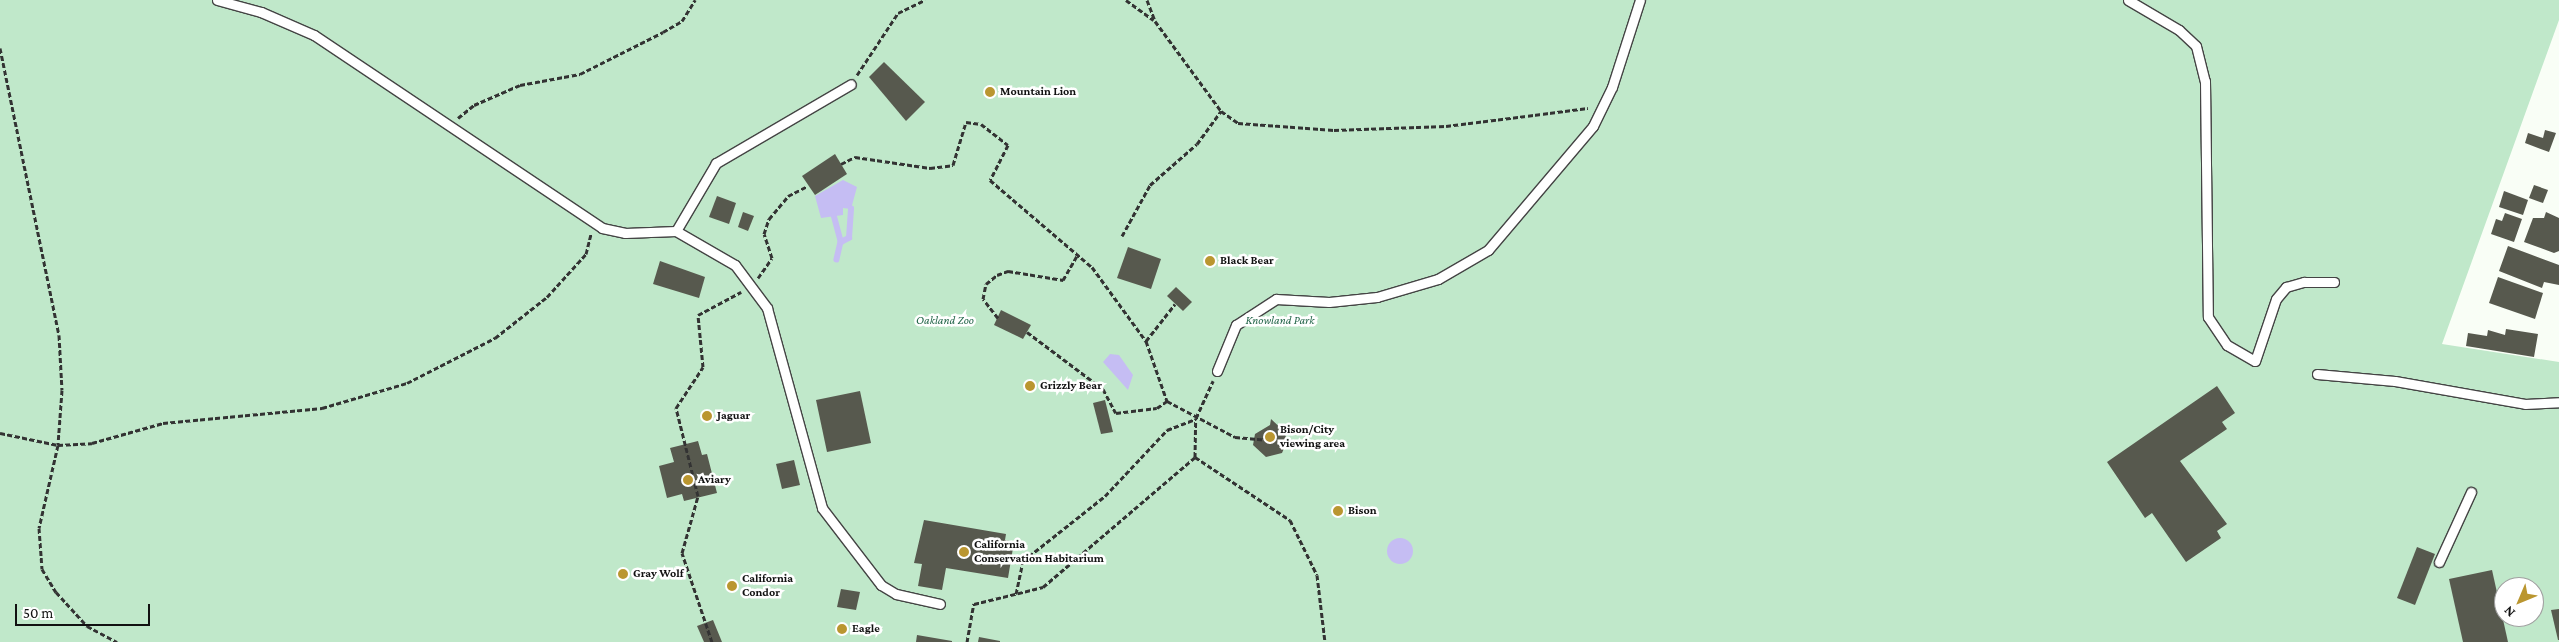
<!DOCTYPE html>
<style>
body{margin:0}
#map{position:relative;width:2559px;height:642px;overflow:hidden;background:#f9fef6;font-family:"Crimson Pro",serif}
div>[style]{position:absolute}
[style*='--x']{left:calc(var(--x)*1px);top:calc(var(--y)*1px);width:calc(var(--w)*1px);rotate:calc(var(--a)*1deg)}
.green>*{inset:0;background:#c0e8ca}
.water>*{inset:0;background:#c5bdf3}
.round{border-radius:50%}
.stream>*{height:5.5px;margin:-2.75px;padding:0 2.75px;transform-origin:2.75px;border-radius:2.75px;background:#c5bdf3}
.building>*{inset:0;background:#57594e}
.path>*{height:3px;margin-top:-1.5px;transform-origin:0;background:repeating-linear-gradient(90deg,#333 0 5px,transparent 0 7.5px)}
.roads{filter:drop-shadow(1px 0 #444) drop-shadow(-1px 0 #444) drop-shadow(0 1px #444) drop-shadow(0 -1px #444)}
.lane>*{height:9px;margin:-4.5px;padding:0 4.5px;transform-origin:4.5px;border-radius:4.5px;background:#fff}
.dots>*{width:14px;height:14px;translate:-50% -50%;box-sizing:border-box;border:2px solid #fff;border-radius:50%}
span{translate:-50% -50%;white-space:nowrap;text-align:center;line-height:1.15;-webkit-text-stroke:5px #fff;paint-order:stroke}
.poi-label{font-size:12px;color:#111;font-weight:700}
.left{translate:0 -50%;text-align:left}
.park-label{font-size:12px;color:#24664a;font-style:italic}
.north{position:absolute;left:2494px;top:577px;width:50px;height:50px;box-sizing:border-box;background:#fff;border:1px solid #a0a0a0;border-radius:50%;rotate:225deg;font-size:14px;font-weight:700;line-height:20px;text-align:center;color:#111}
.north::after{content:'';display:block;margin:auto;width:18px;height:22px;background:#ba9630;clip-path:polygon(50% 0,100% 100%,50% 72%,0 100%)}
.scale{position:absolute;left:15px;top:604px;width:135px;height:22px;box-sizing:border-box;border:2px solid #111;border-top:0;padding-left:6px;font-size:15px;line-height:18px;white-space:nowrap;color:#111;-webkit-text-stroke:4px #fff;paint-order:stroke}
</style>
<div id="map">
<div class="green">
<div style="clip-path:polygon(evenodd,0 0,2559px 0,2559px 20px,2442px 344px,2559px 362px,2559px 642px,0 642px,0 0,2504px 587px,2534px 587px,2534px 617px,2504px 617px,2504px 587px)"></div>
</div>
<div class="water">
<div style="clip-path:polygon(843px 180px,857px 187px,851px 209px,843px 208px,843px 215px,821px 218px,815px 196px)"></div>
<div style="clip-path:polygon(1110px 354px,1119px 355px,1133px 375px,1128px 390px,1103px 362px)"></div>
<div class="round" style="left:1387px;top:538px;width:26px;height:26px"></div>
</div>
<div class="stream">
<div style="--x:834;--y:215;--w:28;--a:75"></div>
<div style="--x:841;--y:242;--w:18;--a:103"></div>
<div style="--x:841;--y:242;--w:9;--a:-27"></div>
<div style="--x:849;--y:238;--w:29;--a:-86"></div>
</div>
<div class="building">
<div style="clip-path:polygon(884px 62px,925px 102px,906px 121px,869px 77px)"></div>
<div style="clip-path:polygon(2545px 130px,2556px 133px,2549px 152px,2525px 143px,2528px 133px,2543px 138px)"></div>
<div style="clip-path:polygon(835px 154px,847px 174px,815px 195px,802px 176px)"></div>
<div style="clip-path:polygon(2534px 185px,2548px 190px,2543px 203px,2529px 198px)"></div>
<div style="clip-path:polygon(2504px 191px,2528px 200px,2523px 215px,2499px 207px)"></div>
<div style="clip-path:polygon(717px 196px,736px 203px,729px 224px,709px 217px)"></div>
<div style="clip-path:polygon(743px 212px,754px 216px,748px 231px,738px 227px)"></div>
<div style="clip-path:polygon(2546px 212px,2559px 218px,2559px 251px,2554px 253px,2524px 242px,2533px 218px,2544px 218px)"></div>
<div style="clip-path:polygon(2505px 213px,2522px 219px,2514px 242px,2491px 234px,2496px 219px,2502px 221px)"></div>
<div style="clip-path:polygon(2508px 246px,2559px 265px,2559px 285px,2544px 282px,2542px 288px,2499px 271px)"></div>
<div style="clip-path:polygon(1128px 247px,1161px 259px,1151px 289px,1117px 278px)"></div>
<div style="clip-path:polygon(660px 261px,705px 277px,699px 298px,653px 284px)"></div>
<div style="clip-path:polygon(2498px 277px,2543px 293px,2535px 319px,2489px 303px)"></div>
<div style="clip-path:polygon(1176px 287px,1192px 302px,1183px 311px,1167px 296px)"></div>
<div style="clip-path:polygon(1001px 310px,1031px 325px,1023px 339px,994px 325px)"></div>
<div style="clip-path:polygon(2506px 329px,2538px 334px,2534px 357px,2466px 346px,2468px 333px,2487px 336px,2488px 330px,2505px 335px)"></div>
<div style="clip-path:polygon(2217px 386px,2235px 413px,2222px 422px,2227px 429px,2180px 461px,2227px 524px,2217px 531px,2221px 538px,2186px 562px,2152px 513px,2145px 518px,2107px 462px)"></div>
<div style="clip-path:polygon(860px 391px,871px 443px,827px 452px,816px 400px)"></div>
<div style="clip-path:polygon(1105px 400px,1113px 432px,1101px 434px,1093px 403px)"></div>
<div style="clip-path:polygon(1271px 419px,1286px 433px,1285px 446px,1282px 453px,1266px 457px,1253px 445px,1255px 434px,1270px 425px)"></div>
<div style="clip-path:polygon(698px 441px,702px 455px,707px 454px,717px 493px,684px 501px,682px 494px,667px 498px,659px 466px,674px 462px,670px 448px)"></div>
<div style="clip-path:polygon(794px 460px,800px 485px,782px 489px,776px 464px)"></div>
<div style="clip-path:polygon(924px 520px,1006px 534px,1005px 540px,1014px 542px,1008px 578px,946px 568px,942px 590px,918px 586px,922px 564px,914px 563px)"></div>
<div style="clip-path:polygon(2417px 547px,2435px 554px,2415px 605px,2397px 598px)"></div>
<div style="clip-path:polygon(2492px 570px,2508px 642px,2463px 642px,2449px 579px)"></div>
<div style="clip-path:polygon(841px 589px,860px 592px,856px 610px,837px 607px)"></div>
<div style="clip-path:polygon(2559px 609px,2559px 640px,2558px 640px,2551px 610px)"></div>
<div style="clip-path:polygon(713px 620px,722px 642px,704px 642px,697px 626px)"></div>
<div style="clip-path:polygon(917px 635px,952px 641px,952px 642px,916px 642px)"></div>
<div style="clip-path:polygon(979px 637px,1000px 641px,1000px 642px,978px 642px)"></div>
</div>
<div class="path">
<div style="--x:1126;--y:0;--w:34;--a:36"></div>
<div style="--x:1147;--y:0;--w:22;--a:69"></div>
<div style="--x:1155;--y:21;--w:112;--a:53.7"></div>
<div style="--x:1221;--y:111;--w:21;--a:35"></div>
<div style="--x:1238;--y:123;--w:96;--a:4.2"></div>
<div style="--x:1334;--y:130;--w:112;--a:-2"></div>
<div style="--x:1446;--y:126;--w:143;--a:-7.2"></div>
<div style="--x:0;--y:48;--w:293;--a:78.4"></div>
<div style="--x:59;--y:335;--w:55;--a:86.9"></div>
<div style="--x:62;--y:390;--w:55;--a:94.2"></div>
<div style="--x:58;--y:445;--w:85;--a:102.9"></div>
<div style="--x:39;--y:528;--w:41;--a:85.8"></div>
<div style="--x:42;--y:569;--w:27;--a:59"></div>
<div style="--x:56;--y:592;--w:46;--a:47.6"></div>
<div style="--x:87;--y:626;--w:34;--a:28"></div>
<div style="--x:857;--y:75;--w:74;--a:-56.5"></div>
<div style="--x:898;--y:13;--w:30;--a:-26"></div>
<div style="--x:458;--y:118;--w:21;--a:-39"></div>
<div style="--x:474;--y:105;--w:50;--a:-23.5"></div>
<div style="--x:520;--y:85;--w:61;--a:-10.4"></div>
<div style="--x:580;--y:74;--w:93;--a:-26.8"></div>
<div style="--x:663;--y:32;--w:22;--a:-30"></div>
<div style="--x:682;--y:21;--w:25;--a:-58"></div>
<div style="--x:841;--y:164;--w:16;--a:-27"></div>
<div style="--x:855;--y:157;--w:76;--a:8.3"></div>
<div style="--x:930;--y:168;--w:23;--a:-7"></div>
<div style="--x:953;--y:165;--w:45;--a:-73.2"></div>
<div style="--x:966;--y:122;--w:15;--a:8"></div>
<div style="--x:981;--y:124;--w:34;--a:38"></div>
<div style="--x:1008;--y:145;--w:39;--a:117"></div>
<div style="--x:990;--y:180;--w:134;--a:40.5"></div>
<div style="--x:1092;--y:267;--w:92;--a:53.9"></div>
<div style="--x:1146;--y:341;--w:64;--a:70.7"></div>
<div style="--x:1167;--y:401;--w:77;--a:27.9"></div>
<div style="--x:1235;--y:437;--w:34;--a:5"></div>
<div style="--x:1122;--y:236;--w:58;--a:-61.2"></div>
<div style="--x:1150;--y:185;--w:62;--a:-41.1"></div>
<div style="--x:1197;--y:144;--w:41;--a:-54"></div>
<div style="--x:758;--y:278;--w:24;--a:-55"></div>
<div style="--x:772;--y:258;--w:25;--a:-108"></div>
<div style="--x:764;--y:234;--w:16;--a:-72"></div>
<div style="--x:769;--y:219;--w:30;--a:-50"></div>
<div style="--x:788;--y:196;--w:22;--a:-27"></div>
<div style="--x:998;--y:318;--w:24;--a:-128"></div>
<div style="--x:983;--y:299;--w:15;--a:-79"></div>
<div style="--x:986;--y:284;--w:14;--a:-39"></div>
<div style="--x:997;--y:275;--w:12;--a:-20"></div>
<div style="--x:1008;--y:271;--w:56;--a:9.3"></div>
<div style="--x:1063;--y:280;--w:30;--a:-60"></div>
<div style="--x:1027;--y:332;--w:95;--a:36.9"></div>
<div style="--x:1103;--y:389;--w:27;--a:62"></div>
<div style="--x:1116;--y:413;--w:41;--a:-7"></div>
<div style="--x:1157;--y:408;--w:12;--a:-35"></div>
<div style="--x:1146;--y:341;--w:47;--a:-51.9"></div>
<div style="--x:0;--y:433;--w:59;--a:11.7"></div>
<div style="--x:58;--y:445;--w:34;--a:-3"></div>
<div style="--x:92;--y:443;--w:74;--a:-15.7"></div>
<div style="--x:163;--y:423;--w:160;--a:-5.4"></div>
<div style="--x:322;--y:408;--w:89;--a:-16.4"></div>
<div style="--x:407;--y:383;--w:99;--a:-27.1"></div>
<div style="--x:495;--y:338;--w:66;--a:-38.3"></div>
<div style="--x:547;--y:297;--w:58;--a:-47.8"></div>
<div style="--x:586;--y:254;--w:21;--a:-76"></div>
<div style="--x:1195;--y:457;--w:114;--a:33.6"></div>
<div style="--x:1290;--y:520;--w:61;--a:63.9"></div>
<div style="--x:1317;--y:575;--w:67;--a:83.2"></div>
<div style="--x:1016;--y:594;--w:34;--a:-78"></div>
<div style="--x:1023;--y:561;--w:105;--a:-38.4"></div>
<div style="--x:1105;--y:496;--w:91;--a:-46.8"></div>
<div style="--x:1167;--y:430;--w:31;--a:-21"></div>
<div style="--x:712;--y:642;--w:94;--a:-108.6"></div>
<div style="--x:682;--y:553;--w:59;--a:-74.3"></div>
<div style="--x:698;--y:496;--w:91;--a:-104"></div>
<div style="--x:676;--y:408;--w:49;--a:-56.6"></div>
<div style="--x:703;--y:367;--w:52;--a:-95.5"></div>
<div style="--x:698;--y:315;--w:49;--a:-28.1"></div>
<div style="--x:967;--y:642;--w:39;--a:-80"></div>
<div style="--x:974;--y:604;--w:71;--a:-13.8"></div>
<div style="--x:1043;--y:587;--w:200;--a:-40.5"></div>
<div style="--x:1195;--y:457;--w:39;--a:-89"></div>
<div style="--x:1196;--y:418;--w:41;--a:-65.3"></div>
</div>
<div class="roads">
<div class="lane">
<div style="--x:217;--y:0;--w:46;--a:15.3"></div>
<div style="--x:261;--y:12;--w:58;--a:23.5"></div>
<div style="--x:314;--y:35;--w:347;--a:33.8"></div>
<div style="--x:602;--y:228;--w:24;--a:12"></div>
<div style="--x:625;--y:233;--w:51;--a:-2.2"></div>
<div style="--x:676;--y:231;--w:68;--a:30"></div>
<div style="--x:735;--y:265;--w:54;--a:53.3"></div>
<div style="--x:767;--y:308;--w:207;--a:74.6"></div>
<div style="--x:822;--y:508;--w:97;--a:52.5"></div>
<div style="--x:881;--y:585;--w:17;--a:31"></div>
<div style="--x:896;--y:594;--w:45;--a:12.8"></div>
<div style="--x:2128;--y:0;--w:59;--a:30.5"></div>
<div style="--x:2179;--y:30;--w:23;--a:43"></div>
<div style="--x:2196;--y:46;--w:36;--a:76"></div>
<div style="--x:2205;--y:81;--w:236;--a:89.3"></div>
<div style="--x:2208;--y:317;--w:34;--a:56"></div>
<div style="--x:2227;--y:345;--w:32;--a:30"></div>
<div style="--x:2255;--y:361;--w:65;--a:-71.3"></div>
<div style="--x:2276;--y:299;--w:16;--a:-50"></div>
<div style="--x:2286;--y:287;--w:19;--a:-16"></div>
<div style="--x:2304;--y:282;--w:30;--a:0"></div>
<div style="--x:676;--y:231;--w:79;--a:-59.5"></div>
<div style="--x:716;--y:163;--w:156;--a:-30.3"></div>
<div style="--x:1217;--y:371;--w:50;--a:-67.6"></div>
<div style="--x:1236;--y:325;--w:48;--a:-33"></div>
<div style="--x:1276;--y:299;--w:53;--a:3.2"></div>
<div style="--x:1329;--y:302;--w:48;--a:-5.9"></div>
<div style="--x:1377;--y:297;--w:64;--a:-16.4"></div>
<div style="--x:1438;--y:279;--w:58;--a:-30.1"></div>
<div style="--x:1488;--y:250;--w:162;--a:-49.7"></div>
<div style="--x:1593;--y:126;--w:43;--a:-64"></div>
<div style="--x:1612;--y:87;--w:91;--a:-72.2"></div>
<div style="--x:2317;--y:374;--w:78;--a:5.1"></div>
<div style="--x:2395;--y:381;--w:132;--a:10"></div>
<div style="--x:2525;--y:404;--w:34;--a:-3"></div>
<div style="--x:2439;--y:562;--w:77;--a:-65.4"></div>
</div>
</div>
<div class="dots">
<div style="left:990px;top:92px;background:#ba9630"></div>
<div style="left:1210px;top:261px;background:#ba9630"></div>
<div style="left:1030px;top:386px;background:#ba9630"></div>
<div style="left:707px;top:416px;background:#ba9630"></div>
<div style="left:1270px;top:437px;background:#ba9630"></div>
<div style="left:688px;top:480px;background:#ba9630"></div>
<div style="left:1338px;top:511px;background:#ba9630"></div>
<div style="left:964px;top:552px;background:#ba9630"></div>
<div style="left:623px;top:574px;background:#ba9630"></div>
<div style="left:732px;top:586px;background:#ba9630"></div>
<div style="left:842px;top:629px;background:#ba9630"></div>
</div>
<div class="poi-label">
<span class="left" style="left:1000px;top:92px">Mountain Lion</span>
<span class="left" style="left:1220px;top:261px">Black Bear</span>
<span class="left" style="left:1040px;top:386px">Grizzly Bear</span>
<span class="left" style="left:717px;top:416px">Jaguar</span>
<span class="left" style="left:1280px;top:437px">Bison/City<br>viewing area</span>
<span class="left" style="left:698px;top:480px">Aviary</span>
<span class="left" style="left:1348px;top:511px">Bison</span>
<span class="left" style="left:974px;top:552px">California<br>Conservation Habitarium</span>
<span class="left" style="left:633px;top:574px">Gray Wolf</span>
<span class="left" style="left:742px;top:586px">California<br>Condor</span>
<span class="left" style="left:852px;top:629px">Eagle</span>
</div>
<div class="park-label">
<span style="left:945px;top:321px">Oakland Zoo</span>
<span style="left:1280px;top:321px">Knowland Park</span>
</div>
<div class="north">N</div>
<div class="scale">50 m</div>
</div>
